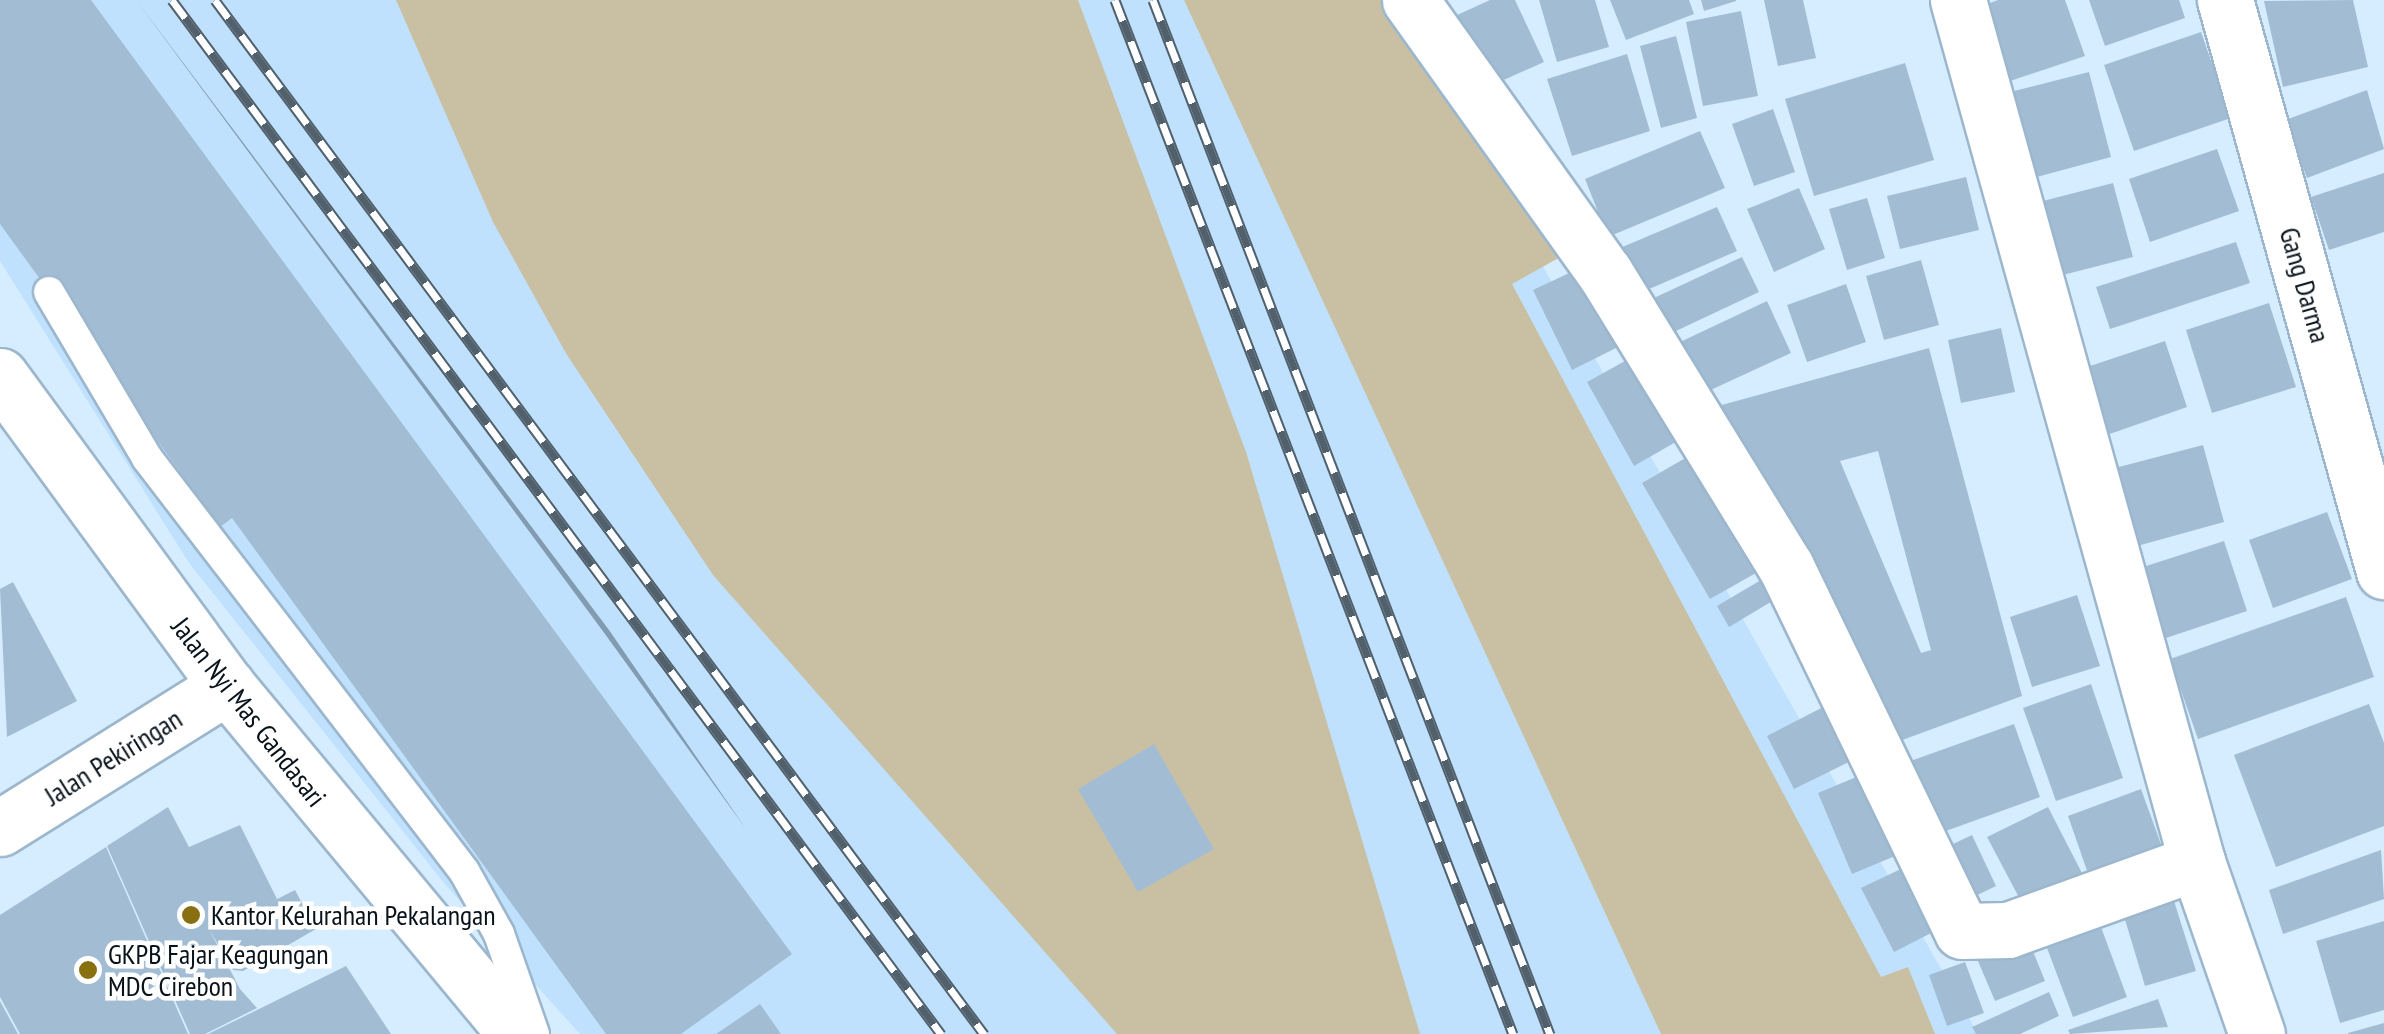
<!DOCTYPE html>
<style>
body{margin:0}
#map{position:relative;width:2384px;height:1034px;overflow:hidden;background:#d6edff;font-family:"PT Sans Narrow",sans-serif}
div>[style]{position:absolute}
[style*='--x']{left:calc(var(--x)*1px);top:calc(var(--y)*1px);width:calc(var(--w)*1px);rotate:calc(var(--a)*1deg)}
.built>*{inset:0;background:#bfe1fd}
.green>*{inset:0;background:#c9c0a4}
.water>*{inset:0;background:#829bb0}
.building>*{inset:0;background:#a2bdd3}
.roads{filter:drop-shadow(2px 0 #9cb7cd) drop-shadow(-2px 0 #9cb7cd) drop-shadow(0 2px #9cb7cd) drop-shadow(0 -2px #9cb7cd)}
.service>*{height:30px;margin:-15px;padding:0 15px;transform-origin:15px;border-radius:15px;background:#fff}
.minor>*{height:55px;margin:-27.5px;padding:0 27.5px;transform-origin:27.5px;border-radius:27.5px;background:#fff}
.secondary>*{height:55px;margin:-27.5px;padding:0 27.5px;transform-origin:27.5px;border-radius:27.5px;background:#fff}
.rail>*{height:11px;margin-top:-5.5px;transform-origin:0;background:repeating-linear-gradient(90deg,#fff 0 22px,#51606b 0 44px);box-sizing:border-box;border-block:2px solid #51606b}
.dots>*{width:28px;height:28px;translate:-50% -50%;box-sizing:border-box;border:5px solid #fff;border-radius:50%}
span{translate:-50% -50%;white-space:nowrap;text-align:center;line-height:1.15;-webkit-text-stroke:9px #fff;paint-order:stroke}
.street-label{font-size:28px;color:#08121a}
.poi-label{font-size:28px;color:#08121a}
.left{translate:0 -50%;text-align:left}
</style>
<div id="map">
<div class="built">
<div style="clip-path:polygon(0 0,1392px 0,1978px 1034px,580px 1034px,444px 883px,189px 563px,0 261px)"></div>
</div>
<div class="green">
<div style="clip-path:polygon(396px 0,1078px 0,1246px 452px,1420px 1034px,1117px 1034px,713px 575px,567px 355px,493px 222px)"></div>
<div style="clip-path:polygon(1184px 0,1381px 0,1564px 255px,1512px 284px,1881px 977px,1908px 967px,1935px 1034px,1661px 1034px)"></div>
</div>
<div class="water">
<div style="clip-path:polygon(136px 0,609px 630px,746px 829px,605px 634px)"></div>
</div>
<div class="building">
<div style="clip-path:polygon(0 0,91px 0,792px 954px,681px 1034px,606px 1034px,232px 518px,220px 527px,0 224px)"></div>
<div style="clip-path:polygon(1490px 0,1515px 0,1544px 62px,1488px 87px,1455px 16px)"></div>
<div style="clip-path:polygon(1539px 0,1595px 0,1609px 47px,1557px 62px)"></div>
<div style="clip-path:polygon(1610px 0,1689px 0,1694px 14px,1626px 40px)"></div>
<div style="clip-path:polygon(1701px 0,1736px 0,1736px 1px,1704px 11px)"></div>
<div style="clip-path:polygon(1764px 0,1803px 0,1816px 58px,1778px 66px)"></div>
<div style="clip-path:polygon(1998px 0,2065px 0,2085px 56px,2007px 82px,1982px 6px)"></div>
<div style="clip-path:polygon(2089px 0,2179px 0,2185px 18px,2105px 46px)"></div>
<div style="clip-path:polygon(2353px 0,2368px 67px,2283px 87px,2264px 1px)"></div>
<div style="clip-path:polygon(1741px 11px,1758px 96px,1703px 106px,1686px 22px)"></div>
<div style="clip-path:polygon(2201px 32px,2231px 118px,2134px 151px,2104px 65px)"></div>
<div style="clip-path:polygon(1676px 36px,1697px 118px,1661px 128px,1640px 46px)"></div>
<div style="clip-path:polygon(1627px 54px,1650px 131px,1572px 156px,1547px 79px)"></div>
<div style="clip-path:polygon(1905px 63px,1934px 160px,1814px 196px,1785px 99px)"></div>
<div style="clip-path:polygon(2089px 72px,2111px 157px,2033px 178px,2010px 92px)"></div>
<div style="clip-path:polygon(2367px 90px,2384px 149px,2307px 178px,2285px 120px)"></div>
<div style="clip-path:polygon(1773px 109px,1795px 172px,1754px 186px,1732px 124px)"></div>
<div style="clip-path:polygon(1700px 131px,1725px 188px,1608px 237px,1585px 179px)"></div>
<div style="clip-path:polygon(2217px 149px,2239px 211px,2150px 242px,2129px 179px)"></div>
<div style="clip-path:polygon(2384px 173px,2384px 232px,2329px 250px,2311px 197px)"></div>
<div style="clip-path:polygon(1966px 177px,1979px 230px,1900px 249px,1887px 196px)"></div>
<div style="clip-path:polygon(2113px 183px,2133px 257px,2055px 277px,2035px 203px)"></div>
<div style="clip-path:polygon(1799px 188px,1825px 249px,1774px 272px,1747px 209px)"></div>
<div style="clip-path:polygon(1867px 198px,1885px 258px,1847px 270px,1829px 209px)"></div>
<div style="clip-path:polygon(1717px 207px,1737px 251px,1640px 293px,1620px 248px)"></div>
<div style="clip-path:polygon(2236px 242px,2250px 283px,2110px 329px,2096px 287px)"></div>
<div style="clip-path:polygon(1742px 257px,1759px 292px,1661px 338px,1643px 303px)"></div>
<div style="clip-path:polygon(1921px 260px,1939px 325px,1884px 340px,1866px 276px)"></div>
<div style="clip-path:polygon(1584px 266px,1622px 345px,1572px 370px,1533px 290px)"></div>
<div style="clip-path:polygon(1846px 284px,1866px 342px,1807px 362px,1787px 305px)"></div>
<div style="clip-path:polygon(1767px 301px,1791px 353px,1702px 394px,1678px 343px)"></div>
<div style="clip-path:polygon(2269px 303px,2296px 387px,2212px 413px,2186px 330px)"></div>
<div style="clip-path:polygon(2001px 328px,2015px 392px,1961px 403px,1948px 340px)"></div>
<div style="clip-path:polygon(2165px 341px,2187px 407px,2104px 436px,2081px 369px)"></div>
<div style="clip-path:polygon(evenodd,1929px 348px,2022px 696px,1886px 746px,1718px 406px,1929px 348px,1878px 451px,1931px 650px,1921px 653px,1840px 461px,1878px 451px)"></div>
<div style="clip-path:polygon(1634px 356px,1681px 439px,1634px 466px,1587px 382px)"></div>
<div style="clip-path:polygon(2203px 445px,2224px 522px,2137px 546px,2115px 468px)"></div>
<div style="clip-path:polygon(1689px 456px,1756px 573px,1710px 599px,1642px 483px)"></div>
<div style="clip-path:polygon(2327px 512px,2352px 579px,2273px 608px,2249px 540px)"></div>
<div style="clip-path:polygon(2224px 541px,2247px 611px,2166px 638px,2143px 567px)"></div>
<div style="clip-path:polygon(1761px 580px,1774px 600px,1729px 627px,1717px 606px)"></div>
<div style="clip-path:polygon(13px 582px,77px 701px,7px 737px,0 589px)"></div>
<div style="clip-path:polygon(2077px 595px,2100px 666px,2032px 687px,2010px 617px)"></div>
<div style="clip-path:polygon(2346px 597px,2374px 677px,2198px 739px,2170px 659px)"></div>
<div style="clip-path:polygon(2091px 684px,2123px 778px,2056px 801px,2023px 708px)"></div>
<div style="clip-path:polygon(1833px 702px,1861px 756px,1794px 789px,1767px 736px)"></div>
<div style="clip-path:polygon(2369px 704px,2384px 743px,2384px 826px,2276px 867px,2234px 755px)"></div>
<div style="clip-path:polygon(2014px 724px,2040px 797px,1932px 836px,1905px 763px)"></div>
<div style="clip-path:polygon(1154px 744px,1214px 849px,1138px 892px,1078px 789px)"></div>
<div style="clip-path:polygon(1861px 775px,1895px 856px,1852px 874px,1818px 793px)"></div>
<div style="clip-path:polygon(2141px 789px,2166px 858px,2092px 885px,2068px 816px)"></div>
<div style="clip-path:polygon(168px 807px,189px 847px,240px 825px,277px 899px,228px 924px,295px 890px,316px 929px,243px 971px,233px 970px,209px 929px,240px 989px,257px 1008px,205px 1034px,190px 1034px,107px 846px)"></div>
<div style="clip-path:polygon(2048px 807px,2084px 877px,2024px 907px,1987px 837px)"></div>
<div style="clip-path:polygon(1972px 835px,1996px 886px,1961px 903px,1936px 852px)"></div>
<div style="clip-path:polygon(106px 847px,188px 1034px,20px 1034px,0 997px,0 915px)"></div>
<div style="clip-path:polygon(2381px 850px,2384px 899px,2283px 934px,2269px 890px)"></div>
<div style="clip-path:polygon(1907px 866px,1939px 929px,1894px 952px,1861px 888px)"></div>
<div style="clip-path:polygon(2170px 888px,2196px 971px,2145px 986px,2120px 903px)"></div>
<div style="clip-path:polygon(2095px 911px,2127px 997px,2073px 1017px,2041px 932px)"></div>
<div style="clip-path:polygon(2384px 921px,2384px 1010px,2340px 1023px,2316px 941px)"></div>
<div style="clip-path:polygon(2026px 934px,2045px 981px,1995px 1001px,1975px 954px)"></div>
<div style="clip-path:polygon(1965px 962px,1984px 1013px,1947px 1026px,1929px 975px)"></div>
<div style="clip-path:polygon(346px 966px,391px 1034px,208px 1034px,257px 1010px)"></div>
<div style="clip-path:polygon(2049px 992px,2059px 1016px,2020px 1034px,1976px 1034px,1972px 1027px)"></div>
<div style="clip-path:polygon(2158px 999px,2168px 1027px,2070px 1034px,2068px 1030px)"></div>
<div style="clip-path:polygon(0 1001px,18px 1034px,0 1034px)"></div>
<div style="clip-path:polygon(760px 1004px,781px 1034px,716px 1034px)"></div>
<div style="clip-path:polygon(2384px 1023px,2384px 1034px,2348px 1034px,2348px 1033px)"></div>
</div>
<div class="roads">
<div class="service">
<div style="--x:49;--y:292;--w:193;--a:59.4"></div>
<div style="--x:147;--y:458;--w:521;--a:52.49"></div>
<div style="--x:464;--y:871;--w:72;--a:60.9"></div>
<div style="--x:499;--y:934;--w:106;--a:70.7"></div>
</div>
<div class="minor">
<div style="--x:1410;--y:0;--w:335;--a:54.5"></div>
<div style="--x:1605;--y:273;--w:345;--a:58.4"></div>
<div style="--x:1786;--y:567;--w:404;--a:64.2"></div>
<div style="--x:1962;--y:931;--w:46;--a:-1.2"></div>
<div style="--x:2008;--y:930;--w:201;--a:-19.8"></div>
<div style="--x:1958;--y:0;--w:895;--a:74.5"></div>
<div style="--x:2197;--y:862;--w:182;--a:70.8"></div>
<div style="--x:2225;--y:0;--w:593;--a:74.44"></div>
</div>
<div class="secondary">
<div style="--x:0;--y:376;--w:384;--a:53.8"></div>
<div style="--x:227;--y:686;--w:452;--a:50.3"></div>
<div style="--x:0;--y:828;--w:268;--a:-32"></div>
</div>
</div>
<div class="rail">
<div style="--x:172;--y:0;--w:1289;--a:53.36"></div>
<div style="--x:215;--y:0;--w:1289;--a:53.36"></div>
<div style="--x:1115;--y:0;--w:1108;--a:68.95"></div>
<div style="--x:1153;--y:0;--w:1108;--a:69"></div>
</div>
<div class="dots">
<div style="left:191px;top:915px;background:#886f0f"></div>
<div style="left:88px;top:970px;background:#886f0f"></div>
</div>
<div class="street-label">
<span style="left:2305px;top:285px;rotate:74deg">Gang Darma</span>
<span style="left:249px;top:712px;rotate:52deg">Jalan Nyi Mas Gandasari</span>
<span style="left:113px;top:757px;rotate:-32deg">Jalan Pekiringan</span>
</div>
<div class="poi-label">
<span class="left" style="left:211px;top:915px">Kantor Kelurahan Pekalangan</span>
<span class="left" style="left:108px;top:970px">GKPB Fajar Keagungan<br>MDC Cirebon</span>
</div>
</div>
